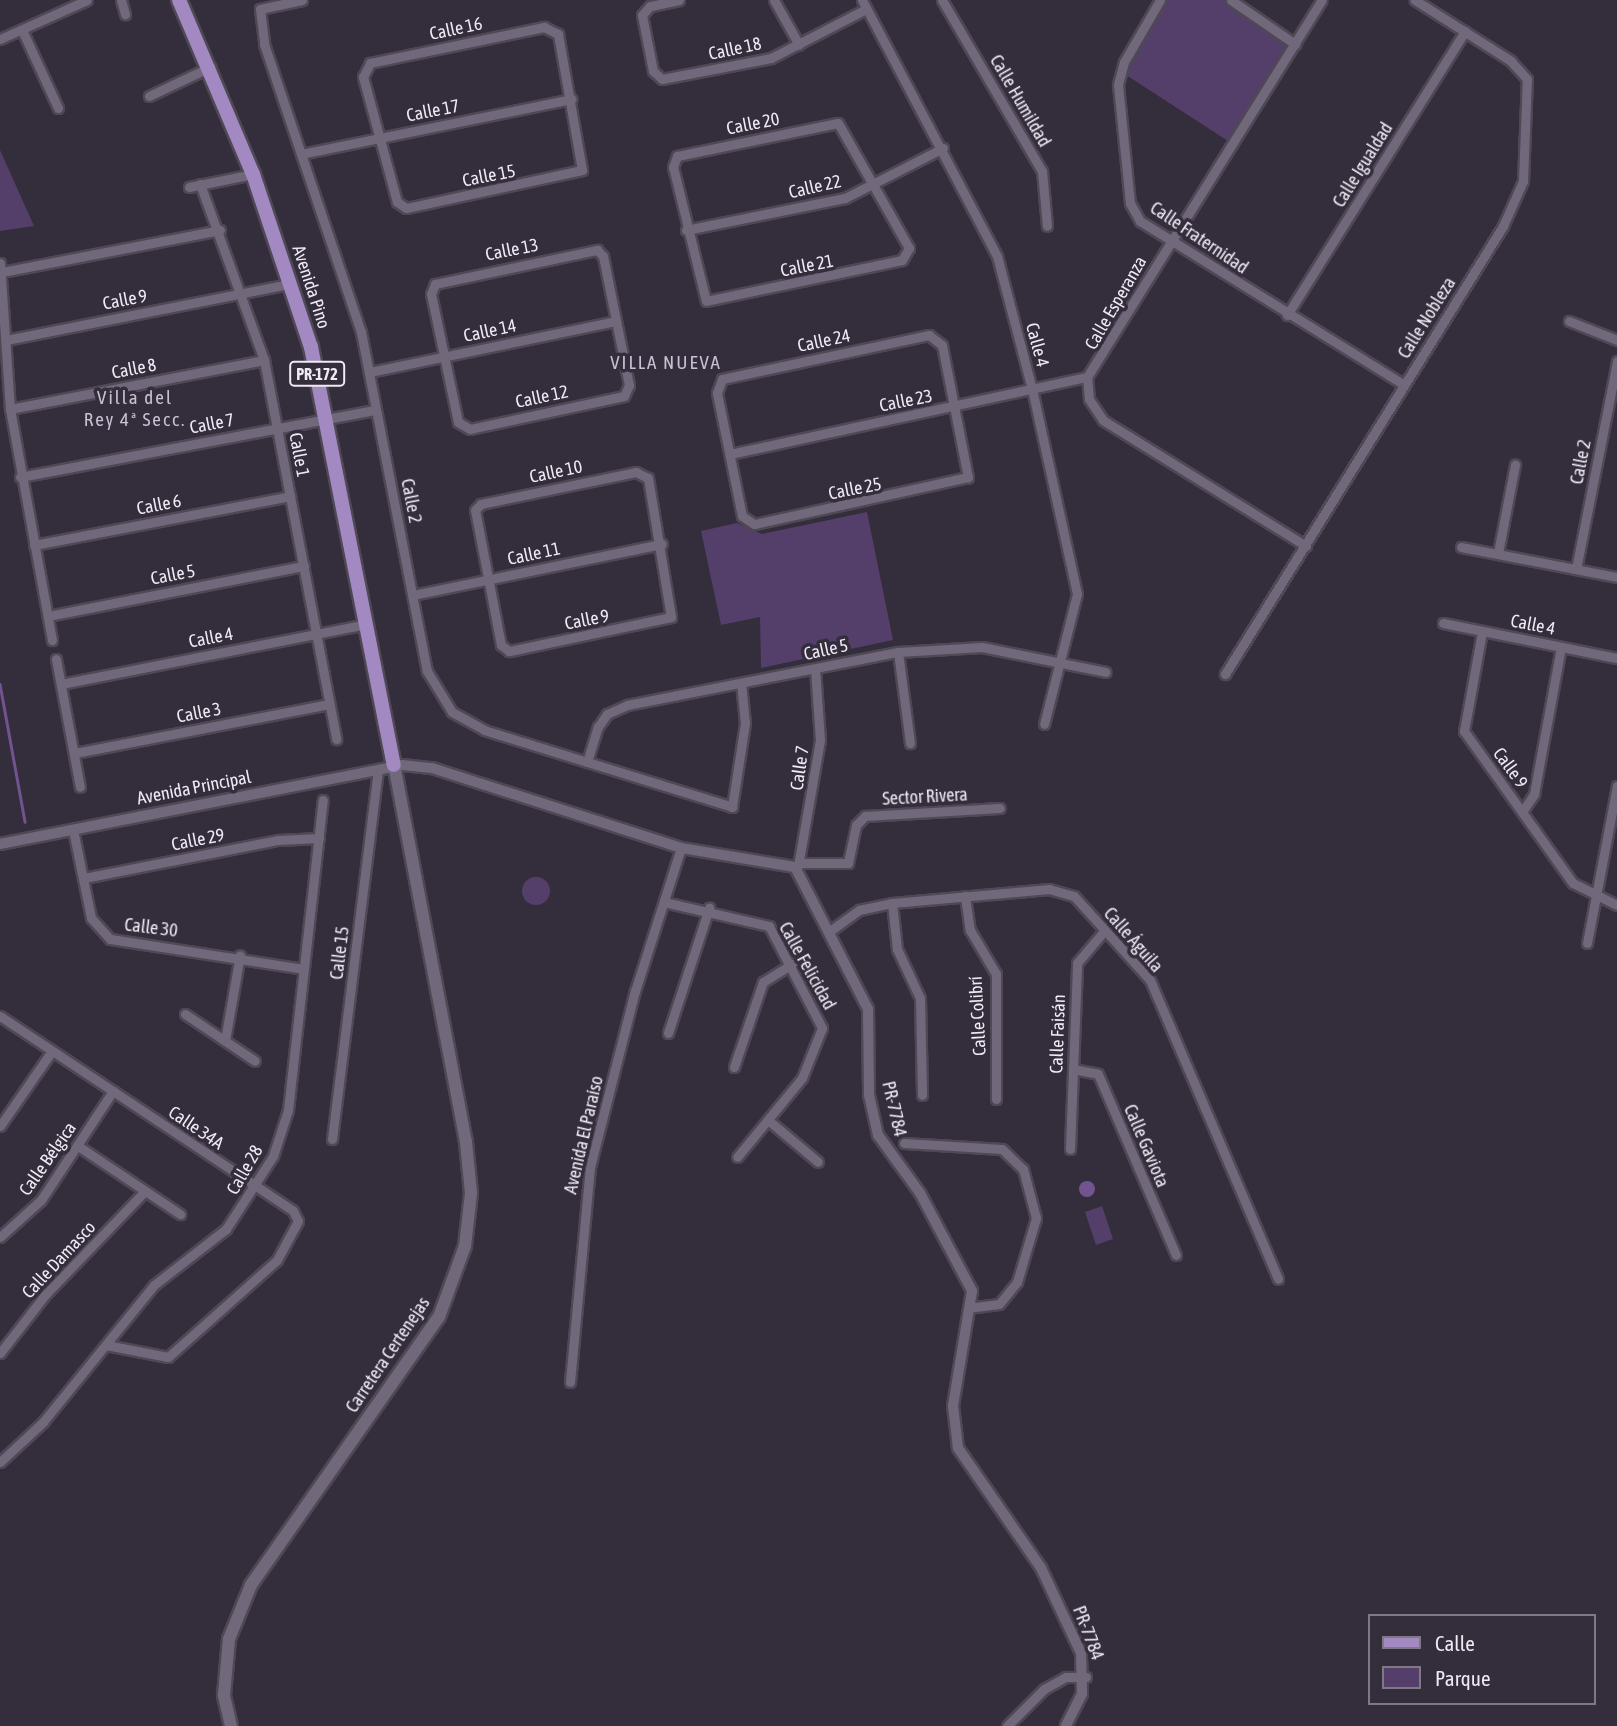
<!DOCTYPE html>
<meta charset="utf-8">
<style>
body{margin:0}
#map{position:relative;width:1617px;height:1726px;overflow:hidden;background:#342d3c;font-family:"Asap Condensed",sans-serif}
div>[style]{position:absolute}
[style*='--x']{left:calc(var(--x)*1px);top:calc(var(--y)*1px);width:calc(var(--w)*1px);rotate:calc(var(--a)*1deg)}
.green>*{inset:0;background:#543f6a}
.round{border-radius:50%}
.water>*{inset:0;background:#715390}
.stream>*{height:2.5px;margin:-1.25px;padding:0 1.25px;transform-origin:1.25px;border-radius:1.25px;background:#715390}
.roads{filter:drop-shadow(2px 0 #4f4855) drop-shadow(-2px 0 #4f4855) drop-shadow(0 2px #4f4855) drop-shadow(0 -2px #4f4855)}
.minor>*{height:9px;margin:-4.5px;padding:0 4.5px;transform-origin:4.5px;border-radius:4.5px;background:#71697b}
.tertiary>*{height:10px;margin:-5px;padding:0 5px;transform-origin:5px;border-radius:5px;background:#71697b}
.secondary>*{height:12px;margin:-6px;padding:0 6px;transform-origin:6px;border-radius:6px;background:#71697b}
.primary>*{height:14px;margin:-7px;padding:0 7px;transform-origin:7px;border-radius:7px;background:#a389c1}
span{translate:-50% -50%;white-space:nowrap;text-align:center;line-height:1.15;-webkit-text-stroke:7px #342d3c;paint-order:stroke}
.shield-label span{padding:2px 5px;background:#342d3c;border:2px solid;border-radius:5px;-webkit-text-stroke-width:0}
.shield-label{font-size:16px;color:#efeaf4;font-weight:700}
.street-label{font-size:18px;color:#efeaf4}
.neighbourhood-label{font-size:19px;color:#c9c0d4;letter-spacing:2px}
.legend{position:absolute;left:1368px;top:1614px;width:228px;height:91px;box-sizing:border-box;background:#342d3c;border:2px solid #7f7986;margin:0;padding:9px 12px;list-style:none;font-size:21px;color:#efeaf4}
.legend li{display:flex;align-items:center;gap:14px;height:35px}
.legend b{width:35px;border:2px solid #7f7986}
</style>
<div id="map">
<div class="green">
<div style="clip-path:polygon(1163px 0,1226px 0,1287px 44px,1228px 141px,1123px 73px)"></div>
<div style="clip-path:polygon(0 150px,34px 226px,0 231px)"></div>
<div style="clip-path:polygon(867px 512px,893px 640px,761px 668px,760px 617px,721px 625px,701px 531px,737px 523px,762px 534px)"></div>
<div class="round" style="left:522px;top:877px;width:28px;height:28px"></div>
<div style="clip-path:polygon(1102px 1206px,1113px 1239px,1096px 1245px,1085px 1212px)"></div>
</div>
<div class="water">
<div class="round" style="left:1079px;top:1181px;width:16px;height:16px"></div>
</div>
<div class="stream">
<div style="--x:0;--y:684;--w:140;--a:79.7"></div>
</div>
<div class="roads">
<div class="minor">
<div style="--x:121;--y:0;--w:15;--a:74"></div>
<div style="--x:302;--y:0;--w:43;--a:167.9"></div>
<div style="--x:260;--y:9;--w:35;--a:83"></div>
<div style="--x:264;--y:44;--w:304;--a:71.4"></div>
<div style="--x:361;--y:332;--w:345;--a:79"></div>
<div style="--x:427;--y:671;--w:48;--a:58.6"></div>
<div style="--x:452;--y:712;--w:37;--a:29"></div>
<div style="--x:484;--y:730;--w:260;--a:17.2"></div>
<div style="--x:732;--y:807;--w:85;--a:-81.2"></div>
<div style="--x:745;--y:723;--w:40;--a:-95.7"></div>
<div style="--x:679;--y:0;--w:30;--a:168"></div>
<div style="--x:650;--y:6;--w:12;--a:132"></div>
<div style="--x:642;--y:15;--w:57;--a:78.9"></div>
<div style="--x:653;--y:71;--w:12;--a:42"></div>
<div style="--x:662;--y:79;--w:111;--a:-10.9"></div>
<div style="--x:771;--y:58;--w:107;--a:-27.3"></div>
<div style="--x:774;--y:0;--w:51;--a:60.9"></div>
<div style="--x:862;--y:0;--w:289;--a:62.2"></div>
<div style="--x:997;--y:256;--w:138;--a:75.3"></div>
<div style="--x:1032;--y:389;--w:210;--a:77.6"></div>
<div style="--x:1077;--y:594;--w:134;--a:104.2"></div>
<div style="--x:942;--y:0;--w:198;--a:59.7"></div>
<div style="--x:1042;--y:171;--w:55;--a:84.8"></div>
<div style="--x:1160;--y:0;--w:72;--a:120.1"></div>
<div style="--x:1124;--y:62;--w:24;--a:105"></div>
<div style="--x:1118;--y:85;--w:119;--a:84.2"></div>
<div style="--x:1130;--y:203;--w:21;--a:61"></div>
<div style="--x:1140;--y:221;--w:311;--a:31.8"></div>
<div style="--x:1231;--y:0;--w:78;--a:34.5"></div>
<div style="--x:544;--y:27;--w:16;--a:27"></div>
<div style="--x:558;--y:34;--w:138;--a:80"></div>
<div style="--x:582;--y:170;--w:180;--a:167.8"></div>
<div style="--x:406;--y:208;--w:11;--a:-146"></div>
<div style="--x:397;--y:202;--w:130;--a:-105.2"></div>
<div style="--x:363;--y:77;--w:16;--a:-63"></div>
<div style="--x:370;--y:63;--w:178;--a:-11.7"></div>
<div style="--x:22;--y:30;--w:86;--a:65.2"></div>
<div style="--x:0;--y:39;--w:95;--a:-24.1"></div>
<div style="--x:149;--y:96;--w:68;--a:-25.4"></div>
<div style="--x:838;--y:123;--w:144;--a:60.4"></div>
<div style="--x:909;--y:248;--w:14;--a:120"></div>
<div style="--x:902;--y:260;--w:200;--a:168.2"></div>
<div style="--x:706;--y:301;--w:138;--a:-103.8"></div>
<div style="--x:673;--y:167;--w:12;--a:-70"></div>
<div style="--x:677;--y:156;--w:164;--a:-11.6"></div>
<div style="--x:301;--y:154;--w:276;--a:-11.5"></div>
<div style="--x:200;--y:184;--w:187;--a:70"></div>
<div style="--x:264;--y:360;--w:386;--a:79.2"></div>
<div style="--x:189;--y:187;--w:65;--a:-11.5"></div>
<div style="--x:686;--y:230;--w:162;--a:-11.4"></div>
<div style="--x:845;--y:198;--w:110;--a:-27"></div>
<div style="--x:597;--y:250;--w:8;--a:45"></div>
<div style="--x:603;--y:256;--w:132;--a:78.6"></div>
<div style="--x:629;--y:385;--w:12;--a:114"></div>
<div style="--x:624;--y:396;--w:157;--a:167.9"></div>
<div style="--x:470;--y:429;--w:14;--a:-150"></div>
<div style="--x:458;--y:422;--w:131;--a:-101.9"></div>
<div style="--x:431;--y:294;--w:11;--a:-68"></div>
<div style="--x:435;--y:284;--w:166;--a:-11.9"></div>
<div style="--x:0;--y:263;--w:146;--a:86.1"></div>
<div style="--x:10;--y:409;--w:235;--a:79.7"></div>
<div style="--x:2;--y:272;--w:222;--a:-10.9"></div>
<div style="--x:1287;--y:315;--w:335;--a:-57.9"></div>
<div style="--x:1569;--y:321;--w:52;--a:21.6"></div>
<div style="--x:929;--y:335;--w:16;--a:38"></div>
<div style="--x:942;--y:345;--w:135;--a:78.9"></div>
<div style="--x:968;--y:477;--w:219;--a:167.6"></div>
<div style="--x:754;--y:524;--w:14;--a:-146"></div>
<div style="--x:742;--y:516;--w:126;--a:-101.5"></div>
<div style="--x:717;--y:393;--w:15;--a:-70"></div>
<div style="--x:722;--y:379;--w:212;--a:-12"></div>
<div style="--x:6;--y:340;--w:289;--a:-11.2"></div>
<div style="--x:370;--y:372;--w:251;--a:-11.7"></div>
<div style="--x:10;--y:409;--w:259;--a:-10.9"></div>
<div style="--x:730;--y:454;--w:365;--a:-12.2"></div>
<div style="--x:636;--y:472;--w:13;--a:27"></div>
<div style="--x:648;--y:478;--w:141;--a:80.6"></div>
<div style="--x:671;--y:617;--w:166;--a:168.1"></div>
<div style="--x:509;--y:651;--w:10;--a:-143"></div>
<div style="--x:501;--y:645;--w:137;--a:-100.9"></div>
<div style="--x:475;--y:510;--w:8;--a:-45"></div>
<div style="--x:481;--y:504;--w:158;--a:-11.7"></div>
<div style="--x:20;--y:477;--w:362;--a:-10.7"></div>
<div style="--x:34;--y:545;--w:261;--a:-10.8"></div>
<div style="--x:1306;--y:546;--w:239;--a:-148.2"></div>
<div style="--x:1103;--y:420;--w:25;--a:-124"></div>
<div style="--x:1089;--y:399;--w:22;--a:-95"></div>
<div style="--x:1087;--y:377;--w:444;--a:-58.1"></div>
<div style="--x:1461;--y:547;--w:159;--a:10.9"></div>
<div style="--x:1498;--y:553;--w:90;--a:-79.1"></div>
<div style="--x:1576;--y:569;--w:212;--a:-78.8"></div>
<div style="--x:413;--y:595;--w:254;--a:-11.6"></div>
<div style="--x:48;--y:616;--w:261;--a:-11.1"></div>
<div style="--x:1443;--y:623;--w:177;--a:11.4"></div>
<div style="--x:1482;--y:632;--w:101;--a:100.3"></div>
<div style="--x:1464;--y:731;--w:187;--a:54.4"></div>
<div style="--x:1573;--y:883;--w:49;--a:26.6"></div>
<div style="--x:898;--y:652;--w:92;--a:82.5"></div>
<div style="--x:56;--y:659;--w:130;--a:79.4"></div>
<div style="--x:1225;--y:674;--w:527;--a:-58.18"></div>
<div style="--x:1503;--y:226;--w:49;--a:-66"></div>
<div style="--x:1523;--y:181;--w:102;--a:-87.8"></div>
<div style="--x:1527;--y:79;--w:24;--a:-132"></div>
<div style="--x:1511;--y:61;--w:114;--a:-147.6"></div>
<div style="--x:61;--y:684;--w:311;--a:-11.1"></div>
<div style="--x:75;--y:753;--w:259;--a:-10.9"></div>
<div style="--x:587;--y:762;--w:37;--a:-73"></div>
<div style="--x:598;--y:727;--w:16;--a:-55"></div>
<div style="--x:607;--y:714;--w:22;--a:-24"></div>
<div style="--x:627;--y:705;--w:276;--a:-11.1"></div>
<div style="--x:898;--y:652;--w:84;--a:-3.4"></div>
<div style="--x:982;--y:647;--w:126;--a:11.4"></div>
<div style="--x:1522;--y:812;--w:22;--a:-56"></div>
<div style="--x:1534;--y:794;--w:149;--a:-79.6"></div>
<div style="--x:73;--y:830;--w:90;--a:78.4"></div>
<div style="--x:91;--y:918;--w:28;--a:48"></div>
<div style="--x:110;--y:939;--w:196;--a:8.8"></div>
<div style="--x:802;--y:863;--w:46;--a:0"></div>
<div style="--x:848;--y:863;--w:39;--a:-78"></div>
<div style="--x:856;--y:825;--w:13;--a:-45"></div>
<div style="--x:865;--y:816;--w:135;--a:-3.4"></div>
<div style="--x:798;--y:866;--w:128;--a:-80.1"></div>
<div style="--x:820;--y:740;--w:71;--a:-94"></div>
<div style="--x:84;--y:878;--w:198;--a:-11.1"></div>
<div style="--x:278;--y:840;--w:41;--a:-2.8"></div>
<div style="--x:965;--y:896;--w:34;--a:82"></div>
<div style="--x:970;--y:930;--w:51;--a:59.4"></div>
<div style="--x:996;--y:974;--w:125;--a:90"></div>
<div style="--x:664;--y:902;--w:108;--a:12.9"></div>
<div style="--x:769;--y:926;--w:115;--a:62.5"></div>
<div style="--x:822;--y:1028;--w:54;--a:111.8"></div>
<div style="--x:802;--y:1078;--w:102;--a:129.4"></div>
<div style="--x:892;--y:903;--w:46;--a:83.8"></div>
<div style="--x:897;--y:949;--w:54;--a:64.9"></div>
<div style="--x:920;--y:998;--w:97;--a:88.8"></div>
<div style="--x:830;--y:931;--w:36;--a:-36"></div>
<div style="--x:859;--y:910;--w:34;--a:-12"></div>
<div style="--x:892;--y:903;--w:158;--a:-5.1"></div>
<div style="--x:1049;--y:889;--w:26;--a:16"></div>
<div style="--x:1074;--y:896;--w:113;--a:47.9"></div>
<div style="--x:1150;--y:980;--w:325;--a:66.8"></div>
<div style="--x:1587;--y:943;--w:160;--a:-79.2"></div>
<div style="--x:185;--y:1014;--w:84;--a:33.9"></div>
<div style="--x:0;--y:1016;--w:352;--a:33.6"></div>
<div style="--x:293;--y:1211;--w:11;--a:63"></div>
<div style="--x:298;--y:1221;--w:44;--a:118.3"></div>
<div style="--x:277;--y:1260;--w:146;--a:138.3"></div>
<div style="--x:168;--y:1357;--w:63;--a:-169"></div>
<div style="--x:668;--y:1033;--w:132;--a:-71.8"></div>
<div style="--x:225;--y:1040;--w:86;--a:-80"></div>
<div style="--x:734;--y:1067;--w:90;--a:-71.2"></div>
<div style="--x:763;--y:982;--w:34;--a:-32"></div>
<div style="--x:1073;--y:1069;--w:25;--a:11"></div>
<div style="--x:1098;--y:1074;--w:197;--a:66.7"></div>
<div style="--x:768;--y:1120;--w:65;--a:40"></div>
<div style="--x:0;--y:1126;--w:91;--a:-55.3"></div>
<div style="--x:332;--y:1139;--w:372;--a:-82.9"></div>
<div style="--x:904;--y:1143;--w:98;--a:3.5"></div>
<div style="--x:1002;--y:1149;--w:29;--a:44"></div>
<div style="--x:1023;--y:1169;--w:51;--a:75.1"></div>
<div style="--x:1036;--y:1218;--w:67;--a:106.5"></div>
<div style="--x:1017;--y:1282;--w:28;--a:129"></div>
<div style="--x:999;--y:1304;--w:26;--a:173"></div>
<div style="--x:78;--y:1146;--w:123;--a:33.7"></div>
<div style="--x:1070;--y:1149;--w:186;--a:-87.8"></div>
<div style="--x:1077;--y:963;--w:43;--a:-49.7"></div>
<div style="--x:0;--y:1237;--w:55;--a:-42.1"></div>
<div style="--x:41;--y:1200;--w:131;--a:-56.6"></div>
<div style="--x:0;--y:1353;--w:73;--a:-52.2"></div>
<div style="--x:45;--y:1295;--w:144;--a:-46.1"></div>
<div style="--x:570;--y:1382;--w:216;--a:-84.7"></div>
<div style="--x:590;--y:1167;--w:182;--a:-75.7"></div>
<div style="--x:635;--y:991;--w:150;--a:-72.2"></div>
<div style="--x:0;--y:1462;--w:59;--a:-42.9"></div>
<div style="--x:43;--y:1422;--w:176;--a:-51"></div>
<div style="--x:154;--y:1285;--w:91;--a:-37.9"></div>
<div style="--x:226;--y:1229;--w:87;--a:-57.2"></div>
<div style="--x:273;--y:1156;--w:48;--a:-71.9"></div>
<div style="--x:288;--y:1110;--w:312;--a:-83.6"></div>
<div style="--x:1007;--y:1726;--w:52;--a:-45"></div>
<div style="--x:1044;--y:1689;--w:25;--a:-29"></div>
<div style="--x:1066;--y:1677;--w:20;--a:0"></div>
</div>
<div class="tertiary">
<div style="--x:0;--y:844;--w:410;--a:-11.1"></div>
<div style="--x:402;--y:765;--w:30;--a:6"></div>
<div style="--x:432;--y:768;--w:262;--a:17.8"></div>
<div style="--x:681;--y:848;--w:116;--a:9.5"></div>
<div style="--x:795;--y:867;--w:160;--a:62.8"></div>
<div style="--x:868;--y:1009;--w:86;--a:89.3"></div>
<div style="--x:869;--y:1095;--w:41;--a:77.3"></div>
<div style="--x:878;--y:1135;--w:72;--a:54.1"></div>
<div style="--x:920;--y:1193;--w:111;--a:62"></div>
<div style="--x:972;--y:1291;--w:117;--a:99.4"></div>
<div style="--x:953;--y:1406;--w:42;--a:83.2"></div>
<div style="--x:958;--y:1448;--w:146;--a:55.3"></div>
<div style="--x:1041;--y:1568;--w:94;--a:64.8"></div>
<div style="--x:1081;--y:1653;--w:41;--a:88.6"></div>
<div style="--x:1082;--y:1694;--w:36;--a:117"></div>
</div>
<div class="secondary">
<div style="--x:231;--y:1726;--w:32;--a:-103"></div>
<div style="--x:224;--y:1695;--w:56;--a:-84.9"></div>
<div style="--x:229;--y:1639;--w:58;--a:-67.8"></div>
<div style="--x:251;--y:1585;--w:327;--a:-55"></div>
<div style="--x:439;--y:1317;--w:76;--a:-69.9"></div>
<div style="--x:465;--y:1246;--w:53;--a:-83.5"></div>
<div style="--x:471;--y:1193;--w:51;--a:-95.6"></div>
<div style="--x:466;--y:1142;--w:384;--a:-100.8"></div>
</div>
<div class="primary">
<div style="--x:179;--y:0;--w:189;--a:67"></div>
<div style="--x:253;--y:174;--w:182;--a:71.5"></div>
<div style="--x:311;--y:347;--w:426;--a:78.8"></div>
</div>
</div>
<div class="shield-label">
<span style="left:317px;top:374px">PR-172</span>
</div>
<div class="street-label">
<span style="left:456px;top:29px;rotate:-12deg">Calle 16</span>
<span style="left:735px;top:49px;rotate:-12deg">Calle 18</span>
<span style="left:1020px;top:101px;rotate:60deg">Calle Humildad</span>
<span style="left:433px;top:111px;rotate:-11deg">Calle 17</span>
<span style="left:753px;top:124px;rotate:-11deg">Calle 20</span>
<span style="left:1363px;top:165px;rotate:-58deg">Calle Igualdad</span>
<span style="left:489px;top:176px;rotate:-11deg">Calle 15</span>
<span style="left:815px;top:187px;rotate:-13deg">Calle 22</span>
<span style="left:1199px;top:238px;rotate:34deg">Calle Fraternidad</span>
<span style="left:512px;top:250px;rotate:-11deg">Calle 13</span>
<span style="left:807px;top:266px;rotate:-11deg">Calle 21</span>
<span style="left:311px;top:287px;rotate:72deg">Avenida Pino</span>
<span style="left:125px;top:300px;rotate:-11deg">Calle 9</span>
<span style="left:1116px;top:303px;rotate:-60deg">Calle Esperanza</span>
<span style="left:1427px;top:318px;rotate:-58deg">Calle Nobleza</span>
<span style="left:490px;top:331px;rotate:-12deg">Calle 14</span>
<span style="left:824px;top:341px;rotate:-12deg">Calle 24</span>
<span style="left:1037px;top:345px;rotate:75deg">Calle 4</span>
<span style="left:134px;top:369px;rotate:-11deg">Calle 8</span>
<span style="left:542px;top:397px;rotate:-12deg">Calle 12</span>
<span style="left:906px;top:401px;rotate:-11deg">Calle 23</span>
<span style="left:212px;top:424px;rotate:-11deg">Calle 7</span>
<span style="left:299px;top:455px;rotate:79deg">Calle 1</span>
<span style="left:1581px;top:462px;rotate:-79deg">Calle 2</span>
<span style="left:556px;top:472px;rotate:-12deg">Calle 10</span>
<span style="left:855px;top:489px;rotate:-11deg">Calle 25</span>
<span style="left:411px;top:501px;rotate:79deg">Calle 2</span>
<span style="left:159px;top:505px;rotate:-11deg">Calle 6</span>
<span style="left:534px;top:554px;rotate:-12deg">Calle 11</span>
<span style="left:173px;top:575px;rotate:-11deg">Calle 5</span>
<span style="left:587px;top:620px;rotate:-11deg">Calle 9</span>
<span style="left:1533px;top:625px;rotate:11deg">Calle 4</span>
<span style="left:211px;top:638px;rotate:-11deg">Calle 4</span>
<span style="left:826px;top:650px;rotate:-12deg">Calle 5</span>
<span style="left:199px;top:713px;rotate:-11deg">Calle 3</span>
<span style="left:800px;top:768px;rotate:-82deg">Calle 7</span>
<span style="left:1510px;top:768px;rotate:54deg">Calle 9</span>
<span style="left:194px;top:788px;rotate:-11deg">Avenida Principal</span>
<span style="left:925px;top:797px;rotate:-3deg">Sector Rivera</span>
<span style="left:198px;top:840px;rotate:-11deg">Calle 29</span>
<span style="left:151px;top:928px;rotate:7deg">Calle 30</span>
<span style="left:1133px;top:940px;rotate:49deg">Calle Águila</span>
<span style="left:340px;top:953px;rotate:-83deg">Calle 15</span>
<span style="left:807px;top:966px;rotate:61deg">Calle Felicidad</span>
<span style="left:978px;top:1016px;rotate:-93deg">Calle Colibrí</span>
<span style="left:1058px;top:1034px;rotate:-88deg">Calle Faisán</span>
<span style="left:894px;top:1109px;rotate:77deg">PR-7784</span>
<span style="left:196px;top:1128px;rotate:34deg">Calle 34A</span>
<span style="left:584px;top:1135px;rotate:-77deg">Avenida El Paraíso</span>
<span style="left:1146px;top:1146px;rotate:67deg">Calle Gaviota</span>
<span style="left:48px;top:1159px;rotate:-55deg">Calle Bélgica</span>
<span style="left:245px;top:1170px;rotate:-60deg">Calle 28</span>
<span style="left:59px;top:1260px;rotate:-47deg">Calle Damasco</span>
<span style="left:388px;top:1355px;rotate:-56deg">Carretera Certenejas</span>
<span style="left:1088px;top:1633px;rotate:69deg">PR-7784</span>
</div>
<div class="neighbourhood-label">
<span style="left:666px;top:363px">VILLA NUEVA</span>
<span style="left:135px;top:409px">Villa del<br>Rey 4ª Secc.</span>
</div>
<ul class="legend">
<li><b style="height:9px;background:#a389c1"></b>Calle</li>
<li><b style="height:19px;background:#543f6a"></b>Parque</li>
</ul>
</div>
